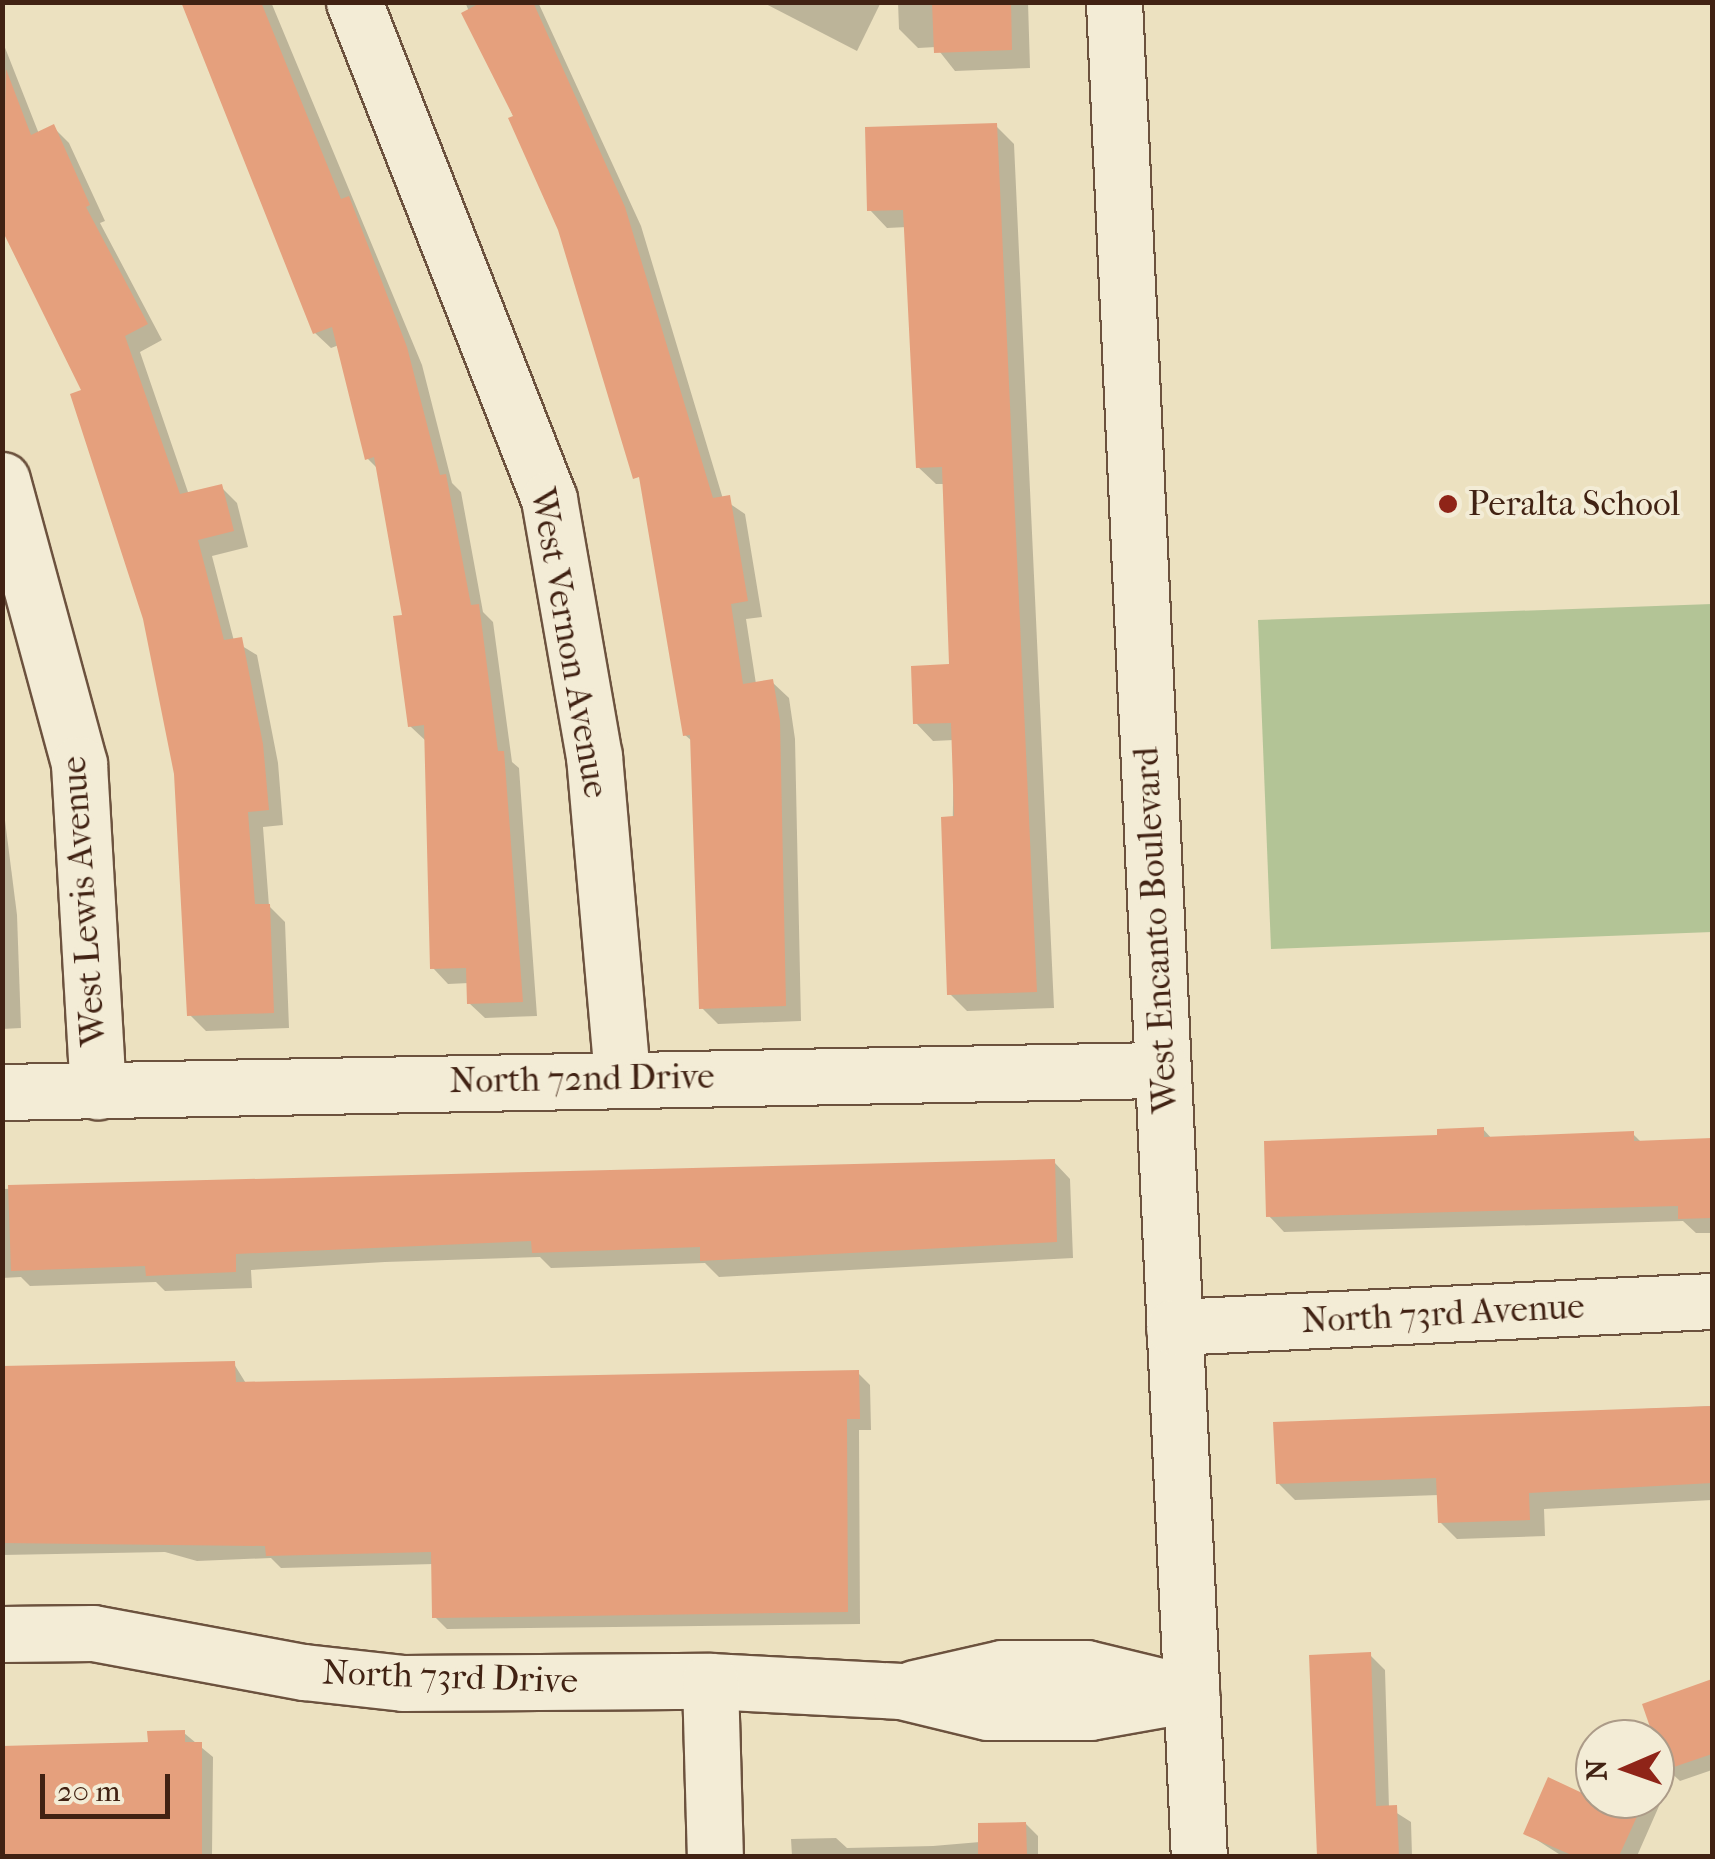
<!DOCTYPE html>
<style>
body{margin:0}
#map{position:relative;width:1715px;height:1859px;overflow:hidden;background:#ece1c0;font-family:"IM FELL French Canon",serif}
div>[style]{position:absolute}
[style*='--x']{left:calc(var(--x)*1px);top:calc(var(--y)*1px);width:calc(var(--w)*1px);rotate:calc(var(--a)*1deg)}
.green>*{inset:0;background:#b3c496}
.shadow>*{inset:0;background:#0003}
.building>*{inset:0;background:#e5a07d}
.roads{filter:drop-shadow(2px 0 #6c523e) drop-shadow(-2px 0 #6c523e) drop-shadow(0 2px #6c523e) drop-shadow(0 -2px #6c523e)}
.minor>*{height:55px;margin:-27.5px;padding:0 27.5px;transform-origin:27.5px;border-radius:27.5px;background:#f3ecd6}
.dots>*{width:28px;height:28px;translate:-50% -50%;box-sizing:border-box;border:5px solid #f3ecd6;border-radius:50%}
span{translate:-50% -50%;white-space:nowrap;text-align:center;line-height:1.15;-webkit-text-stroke:8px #f3ecd6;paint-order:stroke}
.poi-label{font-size:35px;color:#412213}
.left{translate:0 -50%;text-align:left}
.street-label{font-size:35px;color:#412213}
.frame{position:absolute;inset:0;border:5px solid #412213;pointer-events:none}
.north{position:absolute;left:1575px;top:1719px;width:100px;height:100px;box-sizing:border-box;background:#f3ecd6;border:2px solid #ac9b88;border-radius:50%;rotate:268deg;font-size:28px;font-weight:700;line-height:40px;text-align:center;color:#412213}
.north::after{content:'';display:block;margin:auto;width:35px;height:45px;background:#8f2418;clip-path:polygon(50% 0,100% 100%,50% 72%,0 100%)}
.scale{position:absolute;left:40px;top:1774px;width:130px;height:45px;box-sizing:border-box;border:5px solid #412213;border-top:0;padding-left:12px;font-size:30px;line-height:35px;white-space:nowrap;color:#412213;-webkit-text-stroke:8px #f3ecd6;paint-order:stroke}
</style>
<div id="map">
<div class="green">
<div style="clip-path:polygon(1712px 604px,1712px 932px,1271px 949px,1258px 620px)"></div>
</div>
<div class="shadow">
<div style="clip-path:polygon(185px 2px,271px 2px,422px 365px,452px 483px,461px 492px,483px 612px,493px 622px,512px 762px,519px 768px,537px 1016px,485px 1018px,469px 1003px,469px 983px,448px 984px,433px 968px,427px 742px,410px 726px,405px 617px,378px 469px,367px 458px,339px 345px,331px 348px,315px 333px)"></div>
<div style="clip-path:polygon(465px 2px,538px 2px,641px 226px,723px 499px,745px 514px,762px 617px,746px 619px,756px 684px,772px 682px,789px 698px,795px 739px,801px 1021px,718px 1024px,702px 1008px,692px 741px,685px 735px,643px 485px,561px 229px)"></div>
<div style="clip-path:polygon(762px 2px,881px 2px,857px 51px)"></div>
<div style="clip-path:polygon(898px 2px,1028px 2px,1030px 68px,955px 71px,936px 47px,918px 48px,899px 29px)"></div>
<div style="clip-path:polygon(2px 40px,39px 134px,53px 127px,69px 143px,105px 221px,100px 223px,162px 340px,140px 352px,189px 495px,221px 487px,237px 503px,248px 547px,212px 556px,234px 641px,257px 655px,278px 763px,283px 825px,263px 827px,269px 906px,285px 922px,289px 1028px,206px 1031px,190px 1015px,176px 774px,145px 619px,85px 391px,2px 223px)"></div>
<div style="clip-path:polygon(996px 126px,1014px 144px,1054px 1008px,967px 1011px,950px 994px,954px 740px,933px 741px,916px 723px,951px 667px,945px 484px,936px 484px,918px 467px,907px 227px,887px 228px,870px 210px)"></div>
<div style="clip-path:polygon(2px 797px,17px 915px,21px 1028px,2px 1029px)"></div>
<div style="clip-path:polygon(1483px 1129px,1492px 1139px,1633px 1134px,1642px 1143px,1712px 1141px,1712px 1233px,1696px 1233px,1683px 1221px,1284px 1232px,1269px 1216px,1440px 1138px)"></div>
<div style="clip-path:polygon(1054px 1162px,1070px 1179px,1073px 1258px,719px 1277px,705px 1263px,551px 1268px,540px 1257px,385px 1262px,251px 1270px,252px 1288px,165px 1291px,156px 1282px,30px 1286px,21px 1277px,2px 1278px,2px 1189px)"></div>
<div style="clip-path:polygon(234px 1364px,247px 1385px,858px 1373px,870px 1385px,871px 1430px,859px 1430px,860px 1624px,447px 1629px,435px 1617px,434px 1564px,281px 1568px,271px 1558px,197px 1561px,165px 1552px,2px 1555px,2px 1369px)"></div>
<div style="clip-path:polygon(1712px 1406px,1712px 1500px,1544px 1509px,1545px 1536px,1457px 1539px,1440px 1522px,1439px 1495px,1295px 1500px,1278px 1483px,1276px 1425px)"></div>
<div style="clip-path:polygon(1370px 1655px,1385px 1670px,1389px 1808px,1411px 1822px,1412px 1856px,1319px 1856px,1311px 1657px)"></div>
<div style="clip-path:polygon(1712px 1682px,1712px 1770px,1680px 1781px,1667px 1769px,1645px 1706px)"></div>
<div style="clip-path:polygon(184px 1733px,213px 1757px,212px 1856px,2px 1856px,2px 1748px,150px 1744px)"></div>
<div style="clip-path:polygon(1595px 1776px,1595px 1799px,1655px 1799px,1655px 1789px,1663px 1797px,1637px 1856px,1562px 1856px,1526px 1833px,1586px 1797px)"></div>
<div style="clip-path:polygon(1026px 1824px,1038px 1836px,1038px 1856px,792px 1856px,791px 1839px,836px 1838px,847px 1848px,933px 1846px,980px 1842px)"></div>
</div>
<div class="building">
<div style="clip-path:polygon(181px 2px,261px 2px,341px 199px,349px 196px,407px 347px,440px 475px,446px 474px,471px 605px,479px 604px,498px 751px,504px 751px,523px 1002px,467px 1004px,466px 968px,430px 969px,424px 725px,408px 727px,393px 616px,402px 615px,374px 457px,365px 460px,332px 327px,313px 334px)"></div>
<div style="clip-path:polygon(482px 2px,533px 2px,625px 207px,713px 498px,730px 495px,748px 601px,731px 604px,743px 684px,773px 679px,780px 721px,786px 1006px,699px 1009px,690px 735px,683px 736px,639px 477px,633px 479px,558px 230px,508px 118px,513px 116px,461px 13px)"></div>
<div style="clip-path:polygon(932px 2px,1011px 2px,1012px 50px,934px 53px)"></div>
<div style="clip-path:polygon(6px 69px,31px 135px,54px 124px,90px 205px,86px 207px,148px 324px,125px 336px,180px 494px,222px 484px,234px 531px,198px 540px,224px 640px,242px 637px,263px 744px,269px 810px,248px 812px,255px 904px,270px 904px,274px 1013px,187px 1016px,174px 774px,143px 619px,70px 394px,81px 390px,2px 230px)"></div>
<div style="clip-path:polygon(997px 123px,1037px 992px,947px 995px,941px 817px,954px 816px,951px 723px,913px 724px,911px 666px,949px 664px,942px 467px,916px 468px,903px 210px,867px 211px,865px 127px)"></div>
<div style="clip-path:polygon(1484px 1127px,1484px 1137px,1634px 1131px,1634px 1141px,1712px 1138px,1712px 1218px,1678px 1219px,1678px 1206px,1266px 1217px,1264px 1141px,1437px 1135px,1437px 1129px)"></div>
<div style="clip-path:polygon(1055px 1159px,1057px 1242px,700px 1261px,700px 1247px,532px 1253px,531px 1241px,236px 1254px,236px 1272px,146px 1276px,145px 1266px,11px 1271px,8px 1185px)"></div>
<div style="clip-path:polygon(235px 1361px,236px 1382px,859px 1370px,860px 1419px,847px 1419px,848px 1612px,432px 1618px,431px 1552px,266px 1556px,265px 1546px,2px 1543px,2px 1366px)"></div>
<div style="clip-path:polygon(1712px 1406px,1712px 1483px,1529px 1493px,1530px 1520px,1438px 1523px,1436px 1478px,1276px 1484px,1273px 1422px)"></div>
<div style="clip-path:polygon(1371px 1652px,1376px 1806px,1397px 1805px,1399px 1856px,1317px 1856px,1309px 1655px)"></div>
<div style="clip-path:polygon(1712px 1679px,1712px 1754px,1665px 1770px,1642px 1704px)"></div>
<div style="clip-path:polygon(185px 1730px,185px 1742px,202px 1742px,202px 1856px,2px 1856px,2px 1746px,148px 1742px,147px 1731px)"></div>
<div style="clip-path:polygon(1548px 1777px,1595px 1799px,1645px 1799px,1619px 1856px,1574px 1856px,1523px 1834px)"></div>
<div style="clip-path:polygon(1026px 1822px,1027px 1856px,978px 1856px,978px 1823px)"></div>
</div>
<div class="roads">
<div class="minor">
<div style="--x:354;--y:2;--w:534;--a:68.58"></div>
<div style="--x:549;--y:499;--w:261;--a:80.1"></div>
<div style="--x:594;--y:756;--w:322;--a:85"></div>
<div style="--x:1114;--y:2;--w:1856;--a:87.38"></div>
<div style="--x:2;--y:480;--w:294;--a:74.8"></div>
<div style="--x:79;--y:764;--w:328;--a:86.7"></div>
<div style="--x:2;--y:1092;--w:1160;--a:-1.09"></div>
<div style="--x:1174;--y:1327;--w:539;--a:-2.77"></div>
<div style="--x:2;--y:1634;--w:91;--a:-0.6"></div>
<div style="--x:93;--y:1633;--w:215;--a:10.5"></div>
<div style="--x:304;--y:1672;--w:100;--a:6.3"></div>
<div style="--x:403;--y:1683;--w:307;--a:-0.4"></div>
<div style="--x:710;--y:1681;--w:191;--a:3"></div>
<div style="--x:901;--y:1691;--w:89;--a:13.6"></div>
<div style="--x:988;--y:1712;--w:102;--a:0"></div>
<div style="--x:1090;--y:1712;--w:103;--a:-10.1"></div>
<div style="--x:710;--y:1681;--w:175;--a:88.4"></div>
<div style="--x:914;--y:1688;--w:90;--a:-12.8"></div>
<div style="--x:1002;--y:1668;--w:84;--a:0"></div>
<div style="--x:1086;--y:1668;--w:89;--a:13.6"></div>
</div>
</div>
<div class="dots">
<div style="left:1448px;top:504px;background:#8f2418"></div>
</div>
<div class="poi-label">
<span class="left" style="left:1468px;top:504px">Peralta School</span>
</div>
<div class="street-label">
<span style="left:569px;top:643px;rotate:80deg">West Vernon Avenue</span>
<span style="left:84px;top:901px;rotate:-94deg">West Lewis Avenue</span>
<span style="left:1156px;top:930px;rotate:-93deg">West Encanto Boulevard</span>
<span style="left:582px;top:1079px;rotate:-1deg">North 72nd Drive</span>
<span style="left:1443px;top:1314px;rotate:-3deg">North 73rd Avenue</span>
<span style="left:450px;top:1677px;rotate:2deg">North 73rd Drive</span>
</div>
<div class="frame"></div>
<div class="north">N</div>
<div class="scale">20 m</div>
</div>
